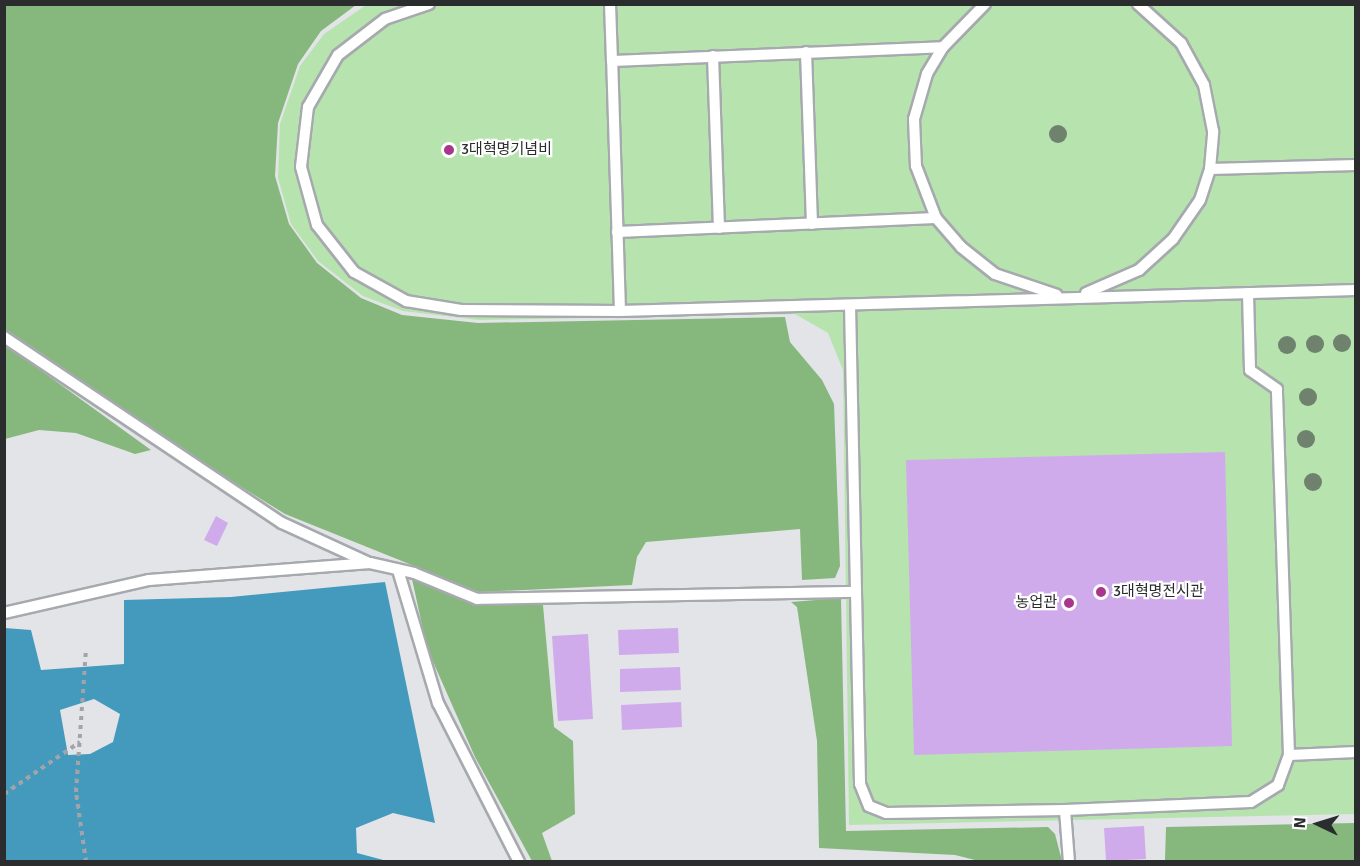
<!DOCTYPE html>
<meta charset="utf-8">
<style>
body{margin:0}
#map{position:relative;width:1360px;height:866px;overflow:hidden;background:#e2e4e8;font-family:Signika,"Noto Sans KR",sans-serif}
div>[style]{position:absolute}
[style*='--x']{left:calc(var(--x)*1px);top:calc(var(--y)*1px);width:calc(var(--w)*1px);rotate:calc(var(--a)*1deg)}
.green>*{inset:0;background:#b7e3af}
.forest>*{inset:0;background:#86b87e}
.water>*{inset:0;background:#449abd}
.building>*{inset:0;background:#d0abec}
.path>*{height:4px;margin-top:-2px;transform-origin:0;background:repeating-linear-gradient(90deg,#a3a4a7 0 4.5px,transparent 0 9px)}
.roads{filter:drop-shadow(2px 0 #a6a9ad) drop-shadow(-2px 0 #a6a9ad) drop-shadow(0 2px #a6a9ad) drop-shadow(0 -2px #a6a9ad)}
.lane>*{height:10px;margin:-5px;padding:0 5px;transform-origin:5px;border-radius:5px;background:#fff}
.trees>*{width:18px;height:18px;margin:-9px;border-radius:50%;background:#6e826e}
.dots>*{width:16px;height:16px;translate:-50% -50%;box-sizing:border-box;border:3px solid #fff;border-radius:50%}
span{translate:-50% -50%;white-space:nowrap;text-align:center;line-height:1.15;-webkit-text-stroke:4.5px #fff;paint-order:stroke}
.poi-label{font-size:15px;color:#2b2c2d}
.left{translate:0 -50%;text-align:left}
.right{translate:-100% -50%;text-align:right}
.frame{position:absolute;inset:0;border:6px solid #2b2c2d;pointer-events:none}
.north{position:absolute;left:1288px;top:794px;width:60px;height:60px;-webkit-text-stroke:4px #fff;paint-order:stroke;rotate:274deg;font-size:16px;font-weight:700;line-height:24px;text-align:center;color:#2b2c2d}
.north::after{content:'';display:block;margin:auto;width:21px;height:27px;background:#2b2c2d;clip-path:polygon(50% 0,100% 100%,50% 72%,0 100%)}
</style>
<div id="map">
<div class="green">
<div style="clip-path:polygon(366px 5px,1355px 5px,1355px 814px,849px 825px,843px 370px,828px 333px,795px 314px,479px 320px,403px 311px,363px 296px,318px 261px,291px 224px,278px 178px,280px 124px,300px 66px,324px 34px)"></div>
</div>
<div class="forest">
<div style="clip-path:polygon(4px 5px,356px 5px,321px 31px,298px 64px,278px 123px,275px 176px,289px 224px,317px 263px,361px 298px,402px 315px,478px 323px,785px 317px,790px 342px,822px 380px,834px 404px,840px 566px,835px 578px,802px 580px,800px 529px,646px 542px,637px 557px,632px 585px,479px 592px,285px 514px,151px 431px,5px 331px)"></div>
<div style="clip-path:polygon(5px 346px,14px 351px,151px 450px,135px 454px,76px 433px,39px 430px,5px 439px)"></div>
<div style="clip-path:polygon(412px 579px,476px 604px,543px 605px,554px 727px,573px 741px,575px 814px,542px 833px,552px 861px,532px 861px,475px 757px,427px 648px)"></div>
<div style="clip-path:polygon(841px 598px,846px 831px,1048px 827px,1055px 834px,1062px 861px,979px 861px,955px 855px,819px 848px,817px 741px,797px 607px,791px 602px)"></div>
<div style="clip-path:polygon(1355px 823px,1355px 861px,1148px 861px,1165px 860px,1166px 827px)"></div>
</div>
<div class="water">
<div style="clip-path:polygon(evenodd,385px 582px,435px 823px,393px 813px,356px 828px,357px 853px,387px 861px,5px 861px,5px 628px,31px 630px,41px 670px,124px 664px,124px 600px,231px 597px,385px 582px,94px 699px,120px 714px,113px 742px,90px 754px,68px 755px,60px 710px,94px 699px)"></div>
</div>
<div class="building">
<div style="clip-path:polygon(1225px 452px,1232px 746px,914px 755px,906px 460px)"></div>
<div style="clip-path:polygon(216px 516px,228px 523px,217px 546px,204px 540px)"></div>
<div style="clip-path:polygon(678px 628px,679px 653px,619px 655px,618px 630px)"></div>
<div style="clip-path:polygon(588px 634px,593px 719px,558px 721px,552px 636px)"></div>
<div style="clip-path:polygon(680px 667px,681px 690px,620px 692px,620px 669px)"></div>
<div style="clip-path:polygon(681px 702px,682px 727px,622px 730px,621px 705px)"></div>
<div style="clip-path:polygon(1144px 826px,1146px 859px,1106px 861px,1104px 828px)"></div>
</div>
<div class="path">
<div style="--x:4;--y:794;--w:92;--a:-34.4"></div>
<div style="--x:86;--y:862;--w:71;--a:-98.1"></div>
<div style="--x:76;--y:792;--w:144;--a:-86"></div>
</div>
<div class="roads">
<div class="lane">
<div style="--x:429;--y:4;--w:46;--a:161.2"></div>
<div style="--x:385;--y:19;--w:59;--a:142.5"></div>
<div style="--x:338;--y:55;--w:60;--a:120"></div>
<div style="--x:308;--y:107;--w:60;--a:96.7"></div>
<div style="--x:301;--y:167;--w:60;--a:74.6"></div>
<div style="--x:317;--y:225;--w:60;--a:51.8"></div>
<div style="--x:354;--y:272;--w:60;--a:29.1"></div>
<div style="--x:406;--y:301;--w:56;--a:9.3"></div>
<div style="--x:461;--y:310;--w:159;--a:0.4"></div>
<div style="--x:620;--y:311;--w:736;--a:-1.63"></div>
<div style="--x:610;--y:4;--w:57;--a:88"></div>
<div style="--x:985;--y:4;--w:60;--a:134.3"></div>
<div style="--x:943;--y:47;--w:31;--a:121"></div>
<div style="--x:927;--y:74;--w:47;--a:106.1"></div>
<div style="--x:914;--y:119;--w:47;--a:87.6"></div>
<div style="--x:916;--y:166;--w:56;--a:69"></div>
<div style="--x:936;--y:218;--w:38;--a:49"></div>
<div style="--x:961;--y:247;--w:43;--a:38.5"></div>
<div style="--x:995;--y:274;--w:65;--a:18.7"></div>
<div style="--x:806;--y:52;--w:172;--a:88"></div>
<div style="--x:713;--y:56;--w:172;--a:88"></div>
<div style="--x:1210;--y:169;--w:146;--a:-1.6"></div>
<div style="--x:617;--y:232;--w:319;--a:-2.5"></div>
<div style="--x:1086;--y:293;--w:58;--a:-23.5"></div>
<div style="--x:1139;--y:270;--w:46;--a:-42.4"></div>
<div style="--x:1173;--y:239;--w:47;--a:-55.3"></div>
<div style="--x:1200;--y:200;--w:33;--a:-72"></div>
<div style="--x:1210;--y:169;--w:38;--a:-85"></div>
<div style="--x:1213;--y:131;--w:47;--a:-101.1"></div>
<div style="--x:1204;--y:85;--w:48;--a:-118.7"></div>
<div style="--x:1181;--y:43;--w:58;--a:-137.8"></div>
<div style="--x:850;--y:305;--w:479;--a:88.8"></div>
<div style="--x:860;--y:784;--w:24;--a:68"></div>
<div style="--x:869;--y:806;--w:18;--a:22"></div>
<div style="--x:886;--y:813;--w:179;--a:-1"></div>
<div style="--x:1065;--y:810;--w:186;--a:-2.5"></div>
<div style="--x:1251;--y:802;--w:32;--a:-32"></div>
<div style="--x:1278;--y:785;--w:32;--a:-70"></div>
<div style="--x:1289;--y:755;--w:366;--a:-91.9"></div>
<div style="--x:1277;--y:389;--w:33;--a:-145"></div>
<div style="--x:1250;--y:370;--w:77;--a:-91.5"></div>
<div style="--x:620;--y:311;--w:250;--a:-91.8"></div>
<div style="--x:612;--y:61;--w:331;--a:-2.4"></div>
<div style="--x:4;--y:337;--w:334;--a:33.8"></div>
<div style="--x:282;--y:523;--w:94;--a:24.6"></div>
<div style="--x:398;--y:570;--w:139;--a:73.3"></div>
<div style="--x:438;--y:703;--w:178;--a:63"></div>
<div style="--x:4;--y:613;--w:149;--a:-12.8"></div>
<div style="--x:149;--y:580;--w:222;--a:-4.4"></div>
<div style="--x:370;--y:563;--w:45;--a:12.8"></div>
<div style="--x:414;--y:573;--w:68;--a:22.4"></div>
<div style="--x:477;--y:599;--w:377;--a:-1.1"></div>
<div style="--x:1289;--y:755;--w:67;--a:-2.6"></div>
<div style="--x:1065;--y:810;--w:52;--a:85.6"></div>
</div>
</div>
<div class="trees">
<div style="left:1058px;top:134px"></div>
<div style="left:1342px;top:343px"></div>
<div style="left:1315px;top:344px"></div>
<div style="left:1287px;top:345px"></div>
<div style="left:1308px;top:397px"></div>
<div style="left:1306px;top:439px"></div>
<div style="left:1313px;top:482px"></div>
</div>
<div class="dots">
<div style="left:449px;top:150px;background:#aa358d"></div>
<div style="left:1101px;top:592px;background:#aa358d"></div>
<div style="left:1069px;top:603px;background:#aa358d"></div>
</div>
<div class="poi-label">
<span class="left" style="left:461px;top:150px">3대혁명기념비</span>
<span class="left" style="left:1113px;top:592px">3대혁명전시관</span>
<span class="right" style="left:1057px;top:603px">농업관</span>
</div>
<div class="frame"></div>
<div class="north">N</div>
</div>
